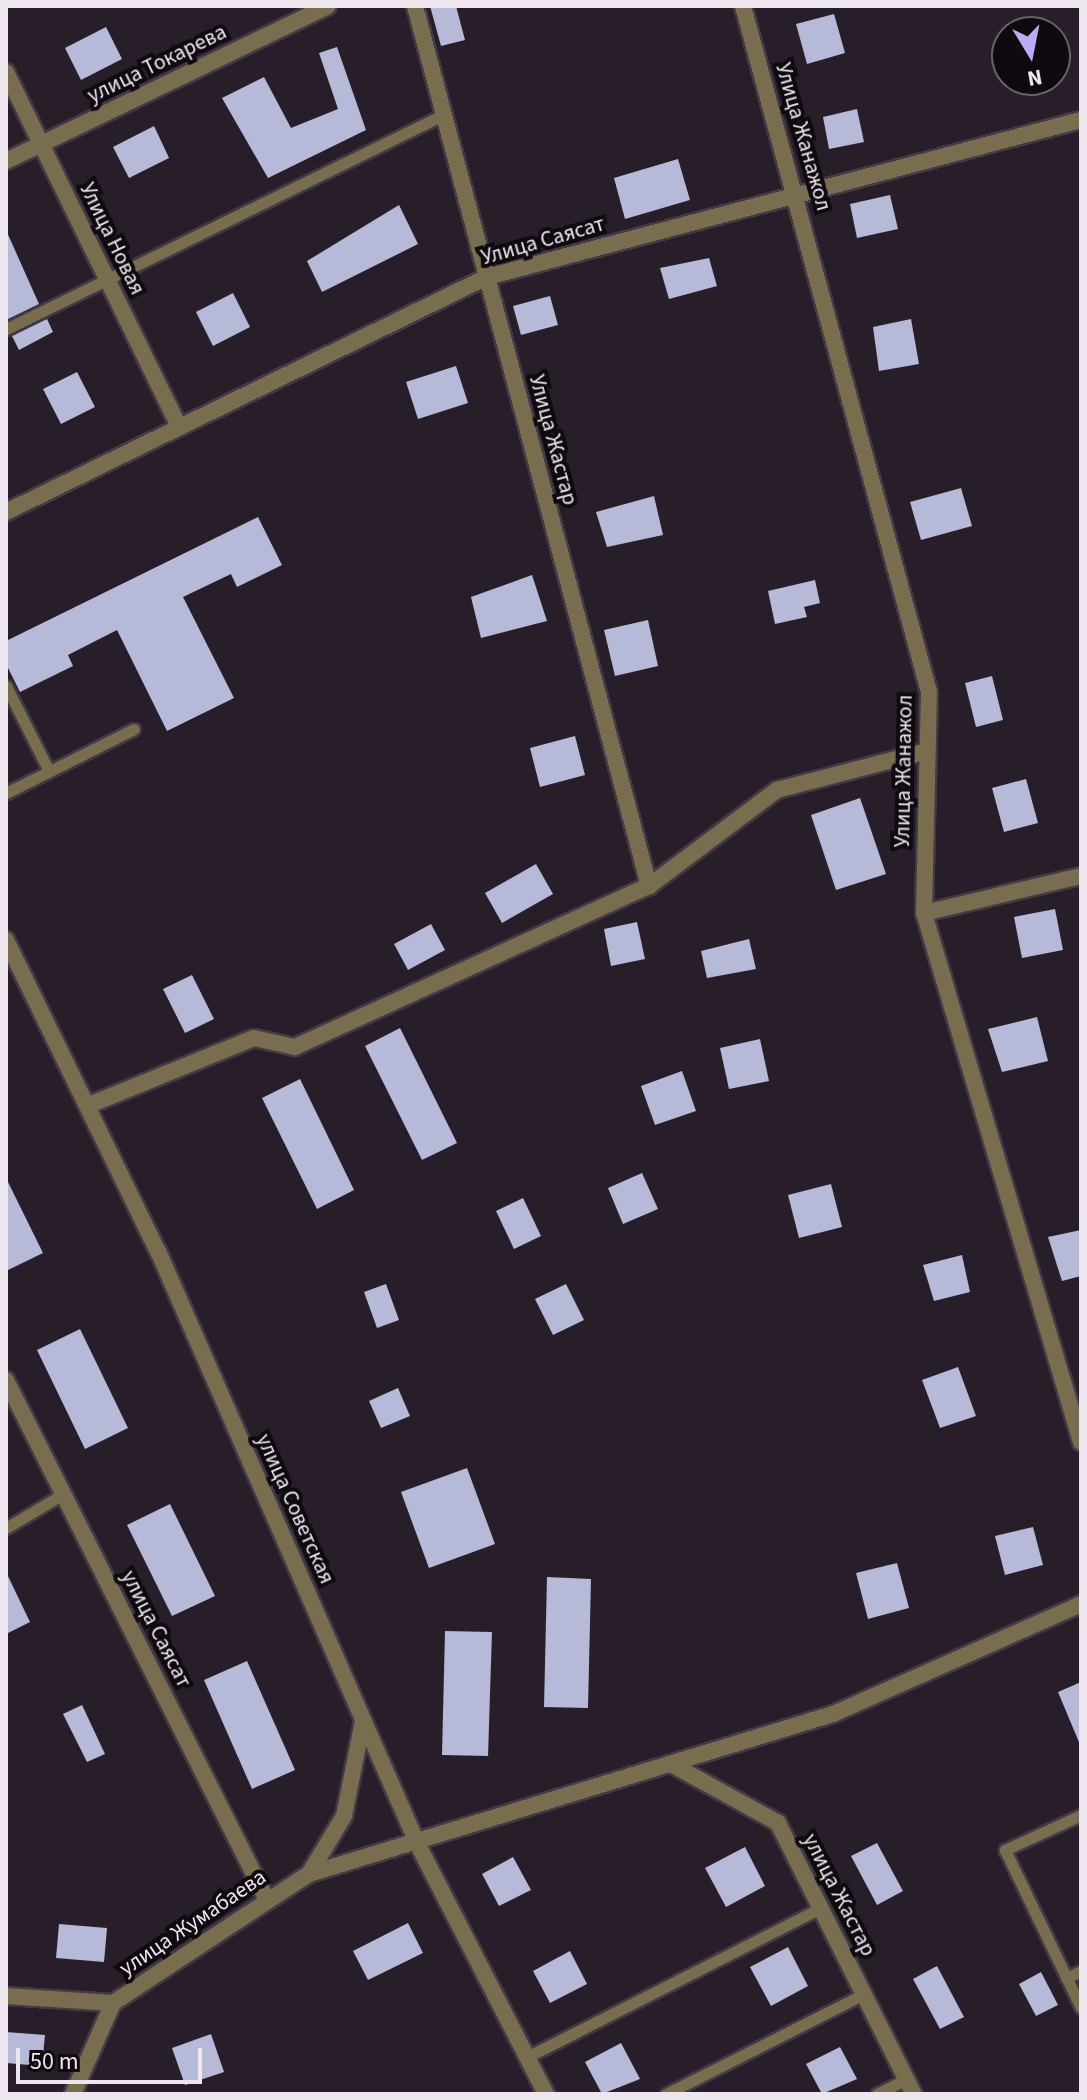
<!DOCTYPE html>
<meta charset="utf-8">
<style>
body{margin:0}
#map{position:relative;width:1087px;height:2100px;overflow:hidden;background:#271e2a;font-family:"Source Sans 3",sans-serif}
div>[style]{position:absolute}
[style*='--x']{left:calc(var(--x)*1px);top:calc(var(--y)*1px);width:calc(var(--w)*1px);rotate:calc(var(--a)*1deg)}
.building>*{inset:0;background:#b7b9d9}
.roads{filter:drop-shadow(2px 0 #433a45) drop-shadow(-2px 0 #433a45) drop-shadow(0 2px #433a45) drop-shadow(0 -2px #433a45)}
.service>*{height:11px;margin:-5.5px;padding:0 5.5px;transform-origin:5.5px;border-radius:5.5px;background:#786e4f}
.minor>*{height:16px;margin:-8px;padding:0 8px;transform-origin:8px;border-radius:8px;background:#786e4f}
span{translate:-50% -50%;white-space:nowrap;text-align:center;line-height:1.15;-webkit-text-stroke:8px #0e0a0f;paint-order:stroke}
.street-label{font-size:22px;color:#ede6ee}
.frame{position:absolute;inset:0;border:8px solid #ede6ee;pointer-events:none}
.north{position:absolute;left:991px;top:16px;width:80px;height:80px;box-sizing:border-box;background:#0e0a0f;border:2px solid #676268;border-radius:50%;rotate:170deg;font-size:22px;font-weight:700;line-height:32px;text-align:center;color:#ede6ee}
.north::after{content:'';display:block;margin:auto;width:28px;height:36px;background:#bea9f5;clip-path:polygon(50% 0,100% 100%,50% 72%,0 100%)}
.scale{position:absolute;left:16px;top:2048px;width:186px;height:36px;box-sizing:border-box;border:4px solid #ede6ee;border-top:0;padding-left:10px;font-size:24px;line-height:28px;white-space:nowrap;color:#ede6ee;-webkit-text-stroke:6px #0e0a0f;paint-order:stroke}
</style>
<div id="map">
<div class="building">
<div style="clip-path:polygon(430px 6px,456px 6px,465px 40px,441px 46px)"></div>
<div style="clip-path:polygon(834px 14px,845px 53px,807px 64px,796px 24px)"></div>
<div style="clip-path:polygon(106px 27px,122px 59px,81px 80px,65px 48px)"></div>
<div style="clip-path:polygon(337px 47px,366px 130px,268px 178px,222px 98px,264px 77px,291px 128px,338px 109px,319px 53px)"></div>
<div style="clip-path:polygon(857px 109px,864px 142px,829px 149px,823px 117px)"></div>
<div style="clip-path:polygon(154px 126px,169px 158px,129px 178px,113px 147px)"></div>
<div style="clip-path:polygon(678px 159px,690px 200px,625px 219px,614px 178px)"></div>
<div style="clip-path:polygon(890px 195px,898px 229px,857px 238px,850px 204px)"></div>
<div style="clip-path:polygon(399px 205px,418px 244px,322px 292px,307px 261px)"></div>
<div style="clip-path:polygon(6px 230px,39px 304px,6px 320px)"></div>
<div style="clip-path:polygon(709px 258px,717px 286px,669px 299px,660px 268px)"></div>
<div style="clip-path:polygon(233px 293px,250px 327px,213px 346px,196px 312px)"></div>
<div style="clip-path:polygon(550px 296px,558px 325px,521px 335px,513px 306px)"></div>
<div style="clip-path:polygon(47px 319px,53px 332px,19px 350px,12px 336px)"></div>
<div style="clip-path:polygon(911px 319px,919px 364px,879px 371px,873px 327px)"></div>
<div style="clip-path:polygon(456px 366px,468px 403px,418px 419px,406px 382px)"></div>
<div style="clip-path:polygon(77px 372px,95px 407px,61px 424px,43px 389px)"></div>
<div style="clip-path:polygon(961px 488px,972px 526px,921px 540px,910px 502px)"></div>
<div style="clip-path:polygon(654px 496px,663px 535px,607px 547px,596px 512px)"></div>
<div style="clip-path:polygon(258px 517px,282px 565px,237px 587px,231px 574px,183px 597px,234px 698px,167px 731px,117px 630px,68px 655px,73px 666px,20px 692px,6px 664px,6px 641px)"></div>
<div style="clip-path:polygon(532px 575px,547px 621px,481px 638px,471px 597px)"></div>
<div style="clip-path:polygon(815px 580px,820px 603px,804px 607px,807px 617px,775px 624px,768px 591px)"></div>
<div style="clip-path:polygon(648px 620px,658px 666px,615px 676px,604px 630px)"></div>
<div style="clip-path:polygon(992px 676px,1003px 720px,976px 727px,965px 683px)"></div>
<div style="clip-path:polygon(575px 736px,585px 775px,540px 787px,530px 748px)"></div>
<div style="clip-path:polygon(1026px 779px,1038px 823px,1004px 832px,992px 788px)"></div>
<div style="clip-path:polygon(860px 798px,886px 874px,836px 890px,811px 815px)"></div>
<div style="clip-path:polygon(536px 864px,553px 894px,502px 923px,485px 893px)"></div>
<div style="clip-path:polygon(1055px 909px,1063px 950px,1022px 958px,1014px 917px)"></div>
<div style="clip-path:polygon(637px 922px,645px 959px,611px 966px,604px 929px)"></div>
<div style="clip-path:polygon(431px 924px,445px 950px,408px 970px,394px 944px)"></div>
<div style="clip-path:polygon(749px 939px,756px 969px,707px 978px,701px 951px)"></div>
<div style="clip-path:polygon(192px 975px,214px 1019px,185px 1033px,163px 989px)"></div>
<div style="clip-path:polygon(1037px 1017px,1048px 1061px,1002px 1072px,988px 1029px)"></div>
<div style="clip-path:polygon(400px 1028px,457px 1143px,422px 1160px,365px 1046px)"></div>
<div style="clip-path:polygon(760px 1039px,769px 1081px,729px 1089px,720px 1048px)"></div>
<div style="clip-path:polygon(682px 1071px,696px 1111px,655px 1125px,641px 1086px)"></div>
<div style="clip-path:polygon(300px 1079px,354px 1190px,317px 1209px,262px 1098px)"></div>
<div style="clip-path:polygon(642px 1173px,658px 1209px,623px 1224px,608px 1188px)"></div>
<div style="clip-path:polygon(6px 1178px,43px 1253px,6px 1271px)"></div>
<div style="clip-path:polygon(831px 1184px,842px 1227px,799px 1238px,788px 1195px)"></div>
<div style="clip-path:polygon(523px 1198px,541px 1236px,514px 1249px,496px 1211px)"></div>
<div style="clip-path:polygon(1081px 1230px,1081px 1276px,1062px 1281px,1048px 1237px)"></div>
<div style="clip-path:polygon(962px 1255px,970px 1292px,934px 1301px,923px 1265px)"></div>
<div style="clip-path:polygon(386px 1284px,399px 1320px,377px 1328px,364px 1292px)"></div>
<div style="clip-path:polygon(566px 1284px,584px 1320px,553px 1335px,535px 1299px)"></div>
<div style="clip-path:polygon(80px 1329px,128px 1428px,85px 1449px,37px 1350px)"></div>
<div style="clip-path:polygon(958px 1367px,976px 1416px,940px 1428px,922px 1380px)"></div>
<div style="clip-path:polygon(398px 1388px,410px 1416px,381px 1428px,369px 1401px)"></div>
<div style="clip-path:polygon(467px 1468px,495px 1544px,429px 1568px,401px 1492px)"></div>
<div style="clip-path:polygon(170px 1504px,215px 1596px,172px 1616px,127px 1525px)"></div>
<div style="clip-path:polygon(1033px 1527px,1043px 1565px,1005px 1575px,995px 1536px)"></div>
<div style="clip-path:polygon(897px 1563px,909px 1608px,868px 1619px,856px 1573px)"></div>
<div style="clip-path:polygon(6px 1572px,30px 1622px,6px 1634px)"></div>
<div style="clip-path:polygon(547px 1577px,591px 1579px,588px 1708px,544px 1707px)"></div>
<div style="clip-path:polygon(445px 1631px,492px 1632px,488px 1756px,442px 1755px)"></div>
<div style="clip-path:polygon(247px 1661px,295px 1770px,252px 1789px,204px 1680px)"></div>
<div style="clip-path:polygon(1081px 1682px,1081px 1747px,1058px 1692px)"></div>
<div style="clip-path:polygon(82px 1705px,105px 1754px,87px 1762px,63px 1714px)"></div>
<div style="clip-path:polygon(877px 1843px,903px 1891px,877px 1905px,851px 1856px)"></div>
<div style="clip-path:polygon(745px 1847px,765px 1886px,726px 1907px,705px 1868px)"></div>
<div style="clip-path:polygon(513px 1857px,531px 1890px,499px 1906px,482px 1874px)"></div>
<div style="clip-path:polygon(408px 1923px,423px 1953px,368px 1980px,353px 1951px)"></div>
<div style="clip-path:polygon(59px 1924px,107px 1928px,104px 1962px,56px 1958px)"></div>
<div style="clip-path:polygon(788px 1947px,808px 1986px,771px 2006px,750px 1967px)"></div>
<div style="clip-path:polygon(570px 1951px,587px 1984px,550px 2003px,533px 1971px)"></div>
<div style="clip-path:polygon(937px 1966px,964px 2017px,940px 2029px,913px 1979px)"></div>
<div style="clip-path:polygon(1041px 1972px,1058px 2005px,1036px 2016px,1019px 1984px)"></div>
<div style="clip-path:polygon(6px 2032px,45px 2035px,42px 2066px,6px 2063px)"></div>
<div style="clip-path:polygon(211px 2034px,224px 2072px,185px 2085px,172px 2048px)"></div>
<div style="clip-path:polygon(621px 2043px,640px 2079px,602px 2094px,585px 2062px)"></div>
<div style="clip-path:polygon(840px 2047px,857px 2079px,822px 2094px,806px 2064px)"></div>
</div>
<div class="roads">
<div class="service">
<div style="--x:6;--y:329;--w:488;--a:-26.1"></div>
<div style="--x:6;--y:686;--w:95;--a:63.2"></div>
<div style="--x:6;--y:793;--w:143;--a:-26.6"></div>
<div style="--x:6;--y:1528;--w:66;--a:-30.8"></div>
<div style="--x:1081;--y:1815;--w:84;--a:155.3"></div>
<div style="--x:1005;--y:1850;--w:175;--a:64.3"></div>
<div style="--x:1066;--y:1978;--w:17;--a:-25"></div>
<div style="--x:527;--y:2057;--w:330;--a:-26.9"></div>
<div style="--x:666;--y:2094;--w:222;--a:-26.8"></div>
<div style="--x:877;--y:2094;--w:33;--a:-27"></div>
</div>
<div class="minor">
<div style="--x:415;--y:6;--w:911;--a:75.11"></div>
<div style="--x:743;--y:6;--w:711;--a:74.83"></div>
<div style="--x:929;--y:692;--w:221;--a:91.3"></div>
<div style="--x:924;--y:913;--w:552;--a:73.47"></div>
<div style="--x:6;--y:72;--w:395;--a:64"></div>
<div style="--x:6;--y:161;--w:357;--a:-25.7"></div>
<div style="--x:6;--y:512;--w:535;--a:-26.04"></div>
<div style="--x:487;--y:277;--w:614;--a:-14.81"></div>
<div style="--x:924;--y:913;--w:161;--a:-13.3"></div>
<div style="--x:6;--y:940;--w:346;--a:64"></div>
<div style="--x:158;--y:1251;--w:648;--a:66.36"></div>
<div style="--x:418;--y:1845;--w:280;--a:62.8"></div>
<div style="--x:89;--y:1105;--w:178;--a:-22.1"></div>
<div style="--x:254;--y:1038;--w:42;--a:12.4"></div>
<div style="--x:295;--y:1047;--w:389;--a:-24.5"></div>
<div style="--x:649;--y:886;--w:160;--a:-36.9"></div>
<div style="--x:777;--y:790;--w:155;--a:-14.6"></div>
<div style="--x:6;--y:1380;--w:580;--a:63.35"></div>
<div style="--x:673;--y:1765;--w:120;--a:28.9"></div>
<div style="--x:778;--y:1823;--w:303;--a:63.4"></div>
<div style="--x:309;--y:1874;--w:68;--a:-58.9"></div>
<div style="--x:344;--y:1816;--w:97;--a:-78.7"></div>
<div style="--x:6;--y:1996;--w:107;--a:3.7"></div>
<div style="--x:113;--y:2003;--w:235;--a:-33.4"></div>
<div style="--x:309;--y:1874;--w:548;--a:-16.98"></div>
<div style="--x:833;--y:1714;--w:271;--a:-23.9"></div>
<div style="--x:73;--y:2094;--w:99;--a:-66.3"></div>
</div>
</div>
<div class="street-label">
<span style="left:157px;top:64px;rotate:-26deg">улица Токарева</span>
<span style="left:803px;top:137px;rotate:74deg">Улица Жанажол</span>
<span style="left:112px;top:239px;rotate:64deg">Улица Новая</span>
<span style="left:543px;top:241px;rotate:-16deg">Улица Саясат</span>
<span style="left:553px;top:440px;rotate:75deg">Улица Жастар</span>
<span style="left:904px;top:771px;rotate:-89deg">Улица Жанажол</span>
<span style="left:295px;top:1509px;rotate:66deg">улица Советская</span>
<span style="left:156px;top:1629px;rotate:63deg">улица Саясат</span>
<span style="left:839px;top:1895px;rotate:63deg">улица Жастар</span>
<span style="left:193px;top:1923px;rotate:-34deg">улица Жумабаева</span>
</div>
<div class="frame"></div>
<div class="north">N</div>
<div class="scale">50 m</div>
</div>
